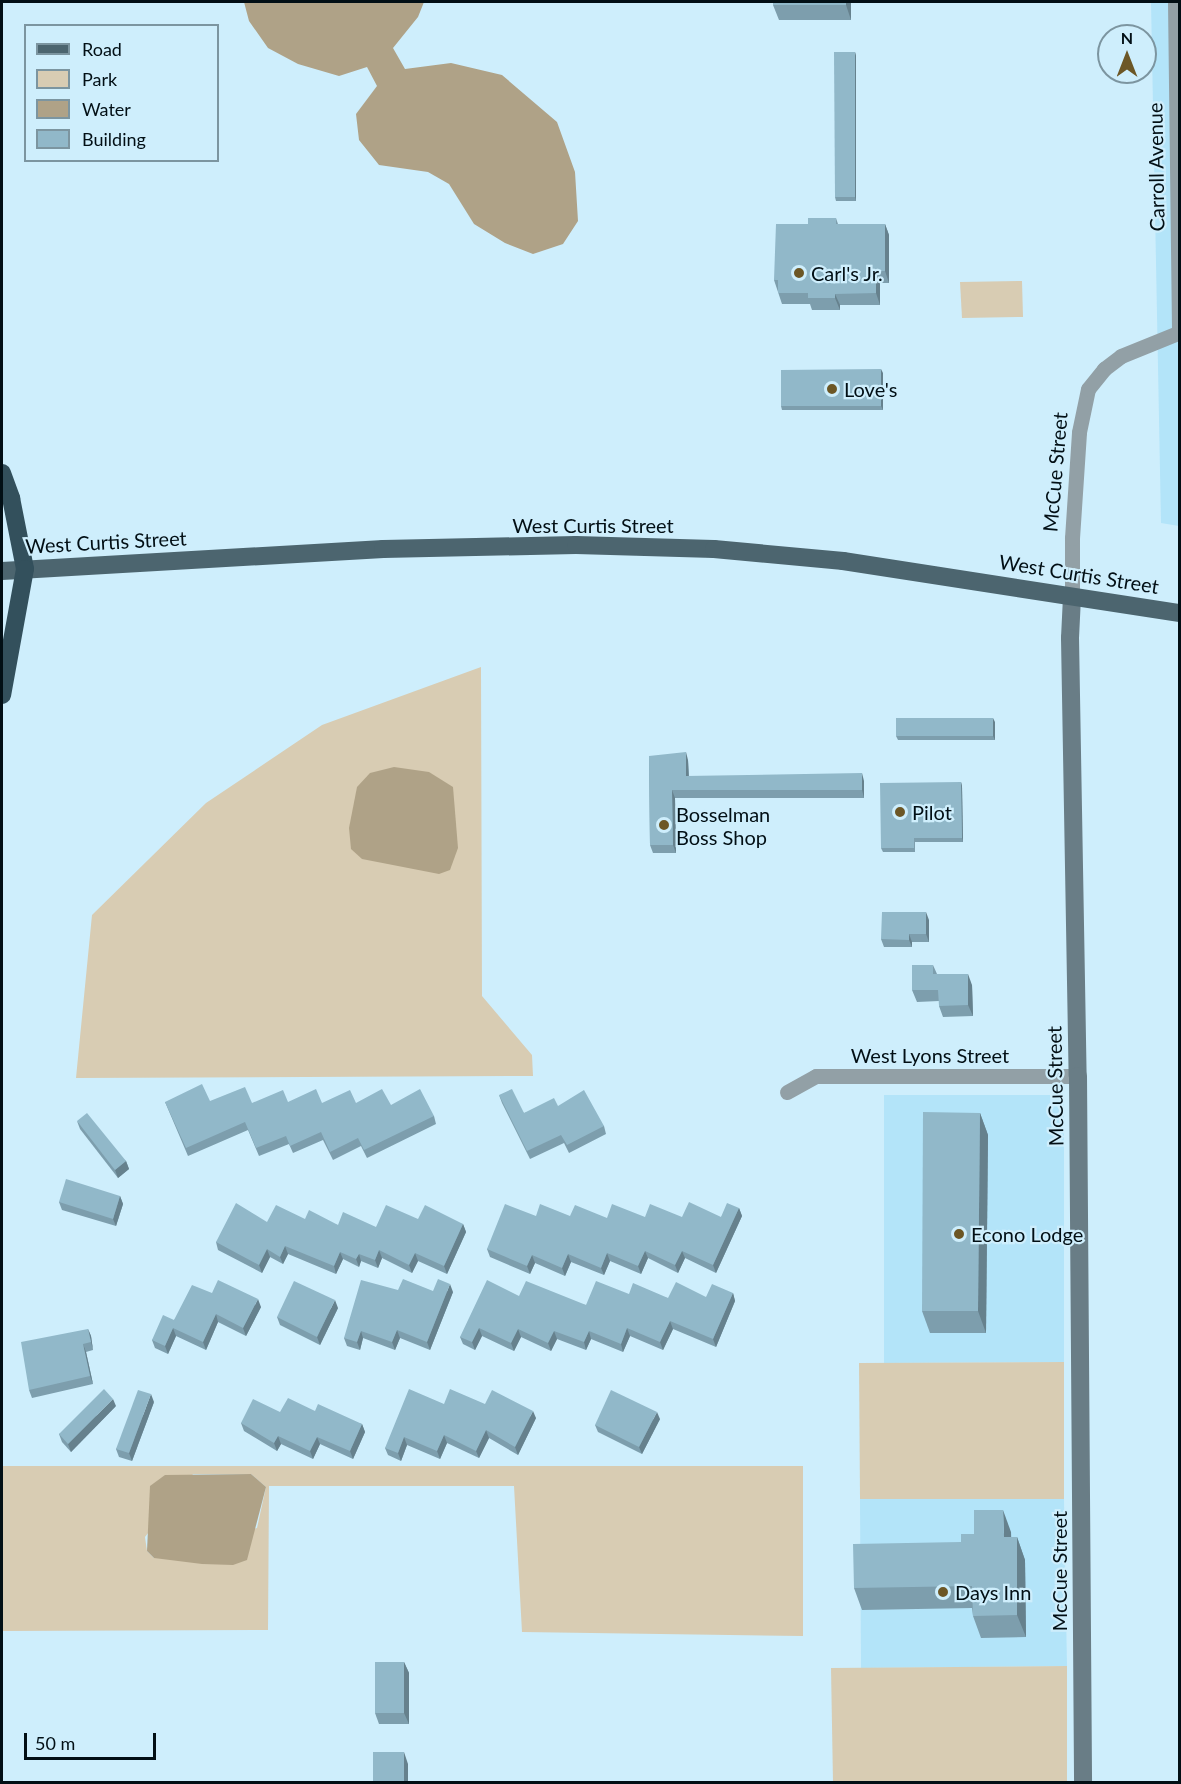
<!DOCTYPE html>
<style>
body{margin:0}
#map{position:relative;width:1181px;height:1784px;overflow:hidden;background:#ceeefc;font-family:Lato,sans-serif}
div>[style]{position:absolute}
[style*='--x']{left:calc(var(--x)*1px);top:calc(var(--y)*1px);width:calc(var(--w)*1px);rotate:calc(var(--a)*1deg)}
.built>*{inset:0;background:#b3e4f9}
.green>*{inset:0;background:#d8ccb3}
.water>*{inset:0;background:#afa287}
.street>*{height:15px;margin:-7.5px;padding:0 7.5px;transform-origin:7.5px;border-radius:7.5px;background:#92a0a6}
.secondary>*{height:18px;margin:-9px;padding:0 9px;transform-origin:9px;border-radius:9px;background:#697d86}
.primary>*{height:18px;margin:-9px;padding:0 9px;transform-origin:9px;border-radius:9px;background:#4c656f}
.highway>*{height:18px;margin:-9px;padding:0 9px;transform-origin:9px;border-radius:9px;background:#33505c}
.wall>*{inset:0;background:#7d9ead}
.shaded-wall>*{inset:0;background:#66818d}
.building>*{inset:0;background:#91b8c9}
.dots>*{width:16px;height:16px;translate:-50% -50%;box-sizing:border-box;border:3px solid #ceeefc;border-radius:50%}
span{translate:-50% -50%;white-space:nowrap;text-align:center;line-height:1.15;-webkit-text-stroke:4.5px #ceeefc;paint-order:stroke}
.street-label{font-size:20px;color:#020f15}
.poi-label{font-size:20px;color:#020f15}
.left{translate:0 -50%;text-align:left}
.frame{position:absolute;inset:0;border:3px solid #020f15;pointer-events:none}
.legend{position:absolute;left:24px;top:24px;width:195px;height:138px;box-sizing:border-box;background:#ceeefc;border:2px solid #7c95a0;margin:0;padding:8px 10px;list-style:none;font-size:18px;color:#020f15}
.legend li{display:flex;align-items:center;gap:12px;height:30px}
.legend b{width:30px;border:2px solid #7c95a0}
.north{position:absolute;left:1097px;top:24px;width:60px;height:60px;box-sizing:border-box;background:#ceeefc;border:2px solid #7c95a0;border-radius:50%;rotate:0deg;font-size:16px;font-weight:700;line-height:24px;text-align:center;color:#020f15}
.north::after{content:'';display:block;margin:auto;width:21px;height:27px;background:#6c5726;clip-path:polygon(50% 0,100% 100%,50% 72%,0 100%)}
.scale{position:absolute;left:24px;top:1733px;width:132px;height:27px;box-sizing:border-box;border:3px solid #020f15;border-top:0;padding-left:8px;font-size:18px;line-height:21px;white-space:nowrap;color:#020f15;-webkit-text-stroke:4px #ceeefc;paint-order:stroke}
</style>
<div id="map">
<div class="built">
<div style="clip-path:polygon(1151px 2px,1179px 2px,1179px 526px,1161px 523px)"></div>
<div style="clip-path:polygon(884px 1095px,1064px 1095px,1064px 1362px,884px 1363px)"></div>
<div style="clip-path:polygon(860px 1499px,1064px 1499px,1067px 1666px,861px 1668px)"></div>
</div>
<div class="green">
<div style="clip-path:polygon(1022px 281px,1023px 317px,962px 318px,960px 282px)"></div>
<div style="clip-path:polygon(481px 667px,482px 996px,532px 1055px,533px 1076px,76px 1078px,92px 915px,206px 803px,322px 725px)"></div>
<div style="clip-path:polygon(1064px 1362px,1064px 1499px,860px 1499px,859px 1363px)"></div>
<div style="clip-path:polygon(evenodd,2px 1466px,803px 1466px,803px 1636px,522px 1632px,514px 1486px,269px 1486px,268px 1630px,2px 1631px,2px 1466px,193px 1474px,251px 1474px,266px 1487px,257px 1528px,154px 1558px,147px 1551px,145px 1537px,193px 1474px)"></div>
<div style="clip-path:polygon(1067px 1666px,1067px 1782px,833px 1782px,831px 1668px)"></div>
</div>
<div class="water">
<div style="clip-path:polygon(244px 2px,424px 2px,418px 17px,393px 48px,405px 69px,451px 63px,502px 75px,557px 122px,575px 172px,578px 221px,563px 244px,533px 254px,505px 243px,474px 224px,449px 184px,428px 172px,379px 165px,359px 140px,356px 114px,377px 86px,367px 67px,339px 76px,298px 64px,268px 48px,249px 21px)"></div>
<div style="clip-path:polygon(394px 767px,429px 772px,453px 787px,458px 848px,450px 870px,439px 874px,362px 859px,351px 849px,349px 828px,357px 787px,370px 773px)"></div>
<div style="clip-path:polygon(251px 1474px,266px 1487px,247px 1560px,233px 1565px,202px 1564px,154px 1558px,147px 1551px,150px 1486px,165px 1475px)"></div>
</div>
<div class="street">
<div style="--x:1175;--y:2;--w:330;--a:89.3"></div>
<div style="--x:1072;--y:597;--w:59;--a:-90"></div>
<div style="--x:1072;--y:538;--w:106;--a:-86.2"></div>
<div style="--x:1079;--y:432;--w:44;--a:-78.2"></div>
<div style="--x:1088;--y:389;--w:26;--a:-51"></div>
<div style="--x:1104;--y:369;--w:21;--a:-37"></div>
<div style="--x:1121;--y:356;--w:64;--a:-22.1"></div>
<div style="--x:787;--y:1092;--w:33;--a:-29"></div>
<div style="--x:816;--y:1076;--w:262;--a:0"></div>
</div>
<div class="secondary">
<div style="--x:1072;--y:597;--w:41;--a:92.8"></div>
<div style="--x:1070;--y:638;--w:438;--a:89"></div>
<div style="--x:1078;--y:1076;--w:706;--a:89.59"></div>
</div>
<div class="primary">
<div style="--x:2;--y:571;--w:382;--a:-3.3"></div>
<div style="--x:383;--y:549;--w:193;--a:-1.2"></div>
<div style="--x:576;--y:545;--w:138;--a:1.7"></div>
<div style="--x:714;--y:549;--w:130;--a:5.3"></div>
<div style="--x:843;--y:561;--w:341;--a:8.8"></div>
</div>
<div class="highway">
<div style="--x:2;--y:473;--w:27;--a:70"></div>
<div style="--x:11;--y:498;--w:72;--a:78.8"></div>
<div style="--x:25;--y:569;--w:128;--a:100.3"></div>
</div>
<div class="wall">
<div style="clip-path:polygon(773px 2px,851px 2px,851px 20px,779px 20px,773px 5px)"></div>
<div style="clip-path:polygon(855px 52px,856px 56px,856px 201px,836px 201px,835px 197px)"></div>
<div style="clip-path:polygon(836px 218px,838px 224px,885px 224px,889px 235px,889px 283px,880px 283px,880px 305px,840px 305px,840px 310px,812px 310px,810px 304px,782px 304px,774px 280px,808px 224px)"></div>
<div style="clip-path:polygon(883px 373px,883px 410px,782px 410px,781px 406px)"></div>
<div style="clip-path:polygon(995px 722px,995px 740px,898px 740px,896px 736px)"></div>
<div style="clip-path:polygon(649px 756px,688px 760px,689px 776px,864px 781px,864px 798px,675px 798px,676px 853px,653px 853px,650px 845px)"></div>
<div style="clip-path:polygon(961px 782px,962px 786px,963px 842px,915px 842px,915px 852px,883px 852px,881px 848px)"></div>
<div style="clip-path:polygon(929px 920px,929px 942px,912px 942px,912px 947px,884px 947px,881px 939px)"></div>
<div style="clip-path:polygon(933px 965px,937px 974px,972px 985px,973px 1016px,943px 1017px,939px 1006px,939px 1001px,917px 1002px,912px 990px)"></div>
<div style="clip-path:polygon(499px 1095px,524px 1113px,558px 1106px,604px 1126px,606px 1134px,569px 1153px,564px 1143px,530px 1159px,502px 1103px)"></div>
<div style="clip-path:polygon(210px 1101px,252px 1103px,288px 1102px,391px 1105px,434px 1116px,436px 1124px,367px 1158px,361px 1146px,333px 1160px,323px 1140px,293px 1153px,289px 1144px,259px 1156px,248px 1130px,188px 1156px,165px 1102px)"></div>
<div style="clip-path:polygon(980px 1113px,988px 1135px,986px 1333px,930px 1333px,922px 1311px)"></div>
<div style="clip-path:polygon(77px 1121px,126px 1161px,129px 1169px,118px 1178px,80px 1129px)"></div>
<div style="clip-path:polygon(120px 1196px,123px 1204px,116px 1226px,62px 1210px,59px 1202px)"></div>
<div style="clip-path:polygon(739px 1208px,742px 1216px,716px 1273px,685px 1258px,678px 1273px,648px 1258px,641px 1274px,610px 1261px,604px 1275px,571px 1262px,565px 1276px,535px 1263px,530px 1274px,490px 1257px,487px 1249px,536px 1216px,607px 1218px,645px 1217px,721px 1217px)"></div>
<div style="clip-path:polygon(305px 1219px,338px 1225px,376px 1227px,418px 1219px,463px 1224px,466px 1232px,447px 1274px,418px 1261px,412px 1273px,382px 1258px,378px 1268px,361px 1261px,359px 1267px,343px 1259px,336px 1274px,288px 1254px,283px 1264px,270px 1257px,262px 1273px,218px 1250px,216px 1242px,267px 1222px)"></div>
<div style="clip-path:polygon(398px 1290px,453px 1292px,430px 1350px,400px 1338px,395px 1350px,363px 1338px,360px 1350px,347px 1346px,344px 1338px)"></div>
<div style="clip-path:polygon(212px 1293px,261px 1307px,246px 1336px,218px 1322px,206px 1350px,176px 1336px,168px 1354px,155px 1348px,152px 1340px,174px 1320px)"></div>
<div style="clip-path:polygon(733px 1293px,735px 1301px,716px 1347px,673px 1329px,663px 1350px,630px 1336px,623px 1352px,591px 1339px,586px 1350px,557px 1339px,551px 1351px,521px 1337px,514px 1351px,482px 1336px,475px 1350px,463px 1344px,460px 1337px,519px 1296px,586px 1305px,629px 1294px,668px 1298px,706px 1297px)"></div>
<div style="clip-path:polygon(338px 1308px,320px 1345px,280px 1325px,277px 1317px)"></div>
<div style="clip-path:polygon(88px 1329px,91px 1336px,93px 1350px,86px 1352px,93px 1384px,32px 1398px,29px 1390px)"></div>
<div style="clip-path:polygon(154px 1402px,132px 1461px,119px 1457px,116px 1449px)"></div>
<div style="clip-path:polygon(444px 1404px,485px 1404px,536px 1418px,518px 1455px,489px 1438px,479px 1458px,447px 1443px,440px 1459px,407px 1445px,401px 1461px,388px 1455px,385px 1448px)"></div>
<div style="clip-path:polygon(116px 1406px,71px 1452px,62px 1442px,59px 1434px)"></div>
<div style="clip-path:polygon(315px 1411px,362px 1424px,365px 1432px,353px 1459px,320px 1444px,313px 1459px,281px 1444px,277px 1451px,244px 1431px,241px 1423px,280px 1412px)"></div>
<div style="clip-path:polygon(660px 1419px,642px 1454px,598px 1432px,595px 1425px)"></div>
<div style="clip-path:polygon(1011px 1532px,1011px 1537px,1017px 1537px,1025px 1560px,1026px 1637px,981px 1638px,973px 1616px,972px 1608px,862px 1610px,854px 1588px,961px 1542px)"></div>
<div style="clip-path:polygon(404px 1662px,409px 1673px,409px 1724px,379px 1724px,375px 1713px)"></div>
</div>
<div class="shaded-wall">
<div style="clip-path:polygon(846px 2px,851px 2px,851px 20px,846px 5px)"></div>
<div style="clip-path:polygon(855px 52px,856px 56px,856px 201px,855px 197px)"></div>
<div style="clip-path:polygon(885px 224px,889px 235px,889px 283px,885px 271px)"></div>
<div style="clip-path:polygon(876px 271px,880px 283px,880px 305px,876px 293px)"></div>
<div style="clip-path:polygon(835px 294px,840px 305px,840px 310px,835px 298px)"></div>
<div style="clip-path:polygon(881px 369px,883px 373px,883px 410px,881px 406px)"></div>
<div style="clip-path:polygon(993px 718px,995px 722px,995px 740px,993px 736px)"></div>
<div style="clip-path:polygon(686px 752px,688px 760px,689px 784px,686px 776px)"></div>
<div style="clip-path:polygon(862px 773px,864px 781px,864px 798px,862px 790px)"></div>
<div style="clip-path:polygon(961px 782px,962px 786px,963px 842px,962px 838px)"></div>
<div style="clip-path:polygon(672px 790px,675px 798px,676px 853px,673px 845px)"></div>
<div style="clip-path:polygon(926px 912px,929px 920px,929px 942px,926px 934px)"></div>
<div style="clip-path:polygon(909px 934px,912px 942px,912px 947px,909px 940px)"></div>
<div style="clip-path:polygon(968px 974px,972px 985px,973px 1016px,968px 1005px)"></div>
<div style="clip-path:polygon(980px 1113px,988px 1135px,986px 1333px,978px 1311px)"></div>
<div style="clip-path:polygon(126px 1161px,129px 1169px,118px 1178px,115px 1170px)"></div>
<div style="clip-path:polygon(120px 1196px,123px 1204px,116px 1226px,113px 1219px)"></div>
<div style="clip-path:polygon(739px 1208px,742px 1216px,716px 1273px,713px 1265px)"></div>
<div style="clip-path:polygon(463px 1224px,466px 1232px,447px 1274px,444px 1266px)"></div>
<div style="clip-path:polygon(285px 1246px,288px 1254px,283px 1264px,280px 1257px)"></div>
<div style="clip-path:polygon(267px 1249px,270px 1257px,262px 1273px,259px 1265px)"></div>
<div style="clip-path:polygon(379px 1250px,382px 1258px,378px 1268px,375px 1260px)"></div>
<div style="clip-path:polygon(645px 1251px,648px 1258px,641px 1274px,638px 1266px)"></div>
<div style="clip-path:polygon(682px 1251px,685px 1258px,678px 1273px,675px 1265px)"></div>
<div style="clip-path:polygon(340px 1252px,343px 1259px,336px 1274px,334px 1266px)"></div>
<div style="clip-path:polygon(415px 1253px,418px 1261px,412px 1273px,409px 1265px)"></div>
<div style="clip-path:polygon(607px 1253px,610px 1261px,604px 1275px,601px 1268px)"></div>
<div style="clip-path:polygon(359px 1254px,361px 1261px,359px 1267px,356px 1259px)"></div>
<div style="clip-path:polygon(568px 1254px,571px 1262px,565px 1276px,562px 1268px)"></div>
<div style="clip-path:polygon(532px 1255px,535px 1263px,530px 1274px,527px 1266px)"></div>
<div style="clip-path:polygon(450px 1284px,453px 1292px,430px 1350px,427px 1342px)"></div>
<div style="clip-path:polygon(733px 1293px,735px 1301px,716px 1347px,713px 1339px)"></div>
<div style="clip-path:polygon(258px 1299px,261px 1307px,246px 1336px,243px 1328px)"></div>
<div style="clip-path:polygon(335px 1300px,338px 1308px,320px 1345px,317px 1337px)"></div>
<div style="clip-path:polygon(216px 1314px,218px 1322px,206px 1350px,203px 1342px)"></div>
<div style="clip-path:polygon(670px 1321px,673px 1329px,663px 1350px,660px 1342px)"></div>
<div style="clip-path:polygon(173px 1328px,176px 1336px,168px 1354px,165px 1346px)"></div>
<div style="clip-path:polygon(479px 1328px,482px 1336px,475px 1350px,472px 1342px)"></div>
<div style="clip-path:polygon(627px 1328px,630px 1336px,623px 1352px,621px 1344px)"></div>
<div style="clip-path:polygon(88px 1329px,91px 1336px,93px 1350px,91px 1342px)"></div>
<div style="clip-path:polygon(518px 1329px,521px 1337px,514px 1351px,511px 1343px)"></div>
<div style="clip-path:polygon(397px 1330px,400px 1338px,395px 1350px,392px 1342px)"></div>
<div style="clip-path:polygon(361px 1331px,363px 1338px,360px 1350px,357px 1342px)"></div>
<div style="clip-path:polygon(554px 1331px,557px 1339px,551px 1351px,548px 1343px)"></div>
<div style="clip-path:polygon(589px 1331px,591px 1339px,586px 1350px,584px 1342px)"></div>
<div style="clip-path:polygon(83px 1344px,86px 1352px,93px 1384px,90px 1376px)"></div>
<div style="clip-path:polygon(151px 1394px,154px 1402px,132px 1461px,129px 1453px)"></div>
<div style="clip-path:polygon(113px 1399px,116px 1406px,71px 1452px,68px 1444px)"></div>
<div style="clip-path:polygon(533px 1411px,536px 1418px,518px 1455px,515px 1447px)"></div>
<div style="clip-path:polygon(657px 1412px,660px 1419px,642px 1454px,639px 1447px)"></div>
<div style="clip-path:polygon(362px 1424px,365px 1432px,353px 1459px,350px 1451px)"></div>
<div style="clip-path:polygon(486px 1430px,489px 1438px,479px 1458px,476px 1451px)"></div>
<div style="clip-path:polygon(444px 1435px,447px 1443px,440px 1459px,437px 1451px)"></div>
<div style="clip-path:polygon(278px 1436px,281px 1444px,277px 1451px,274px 1443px)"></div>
<div style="clip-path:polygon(317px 1437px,320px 1444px,313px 1459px,310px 1451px)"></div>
<div style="clip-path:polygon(404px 1437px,407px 1445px,401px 1461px,398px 1453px)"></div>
<div style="clip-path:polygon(1003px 1510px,1011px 1532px,1012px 1560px,1004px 1537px)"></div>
<div style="clip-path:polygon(1017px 1537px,1025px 1560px,1026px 1637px,1017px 1615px)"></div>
<div style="clip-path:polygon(404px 1662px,409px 1673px,409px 1724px,404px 1713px)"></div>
<div style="clip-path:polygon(404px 1752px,408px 1764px,408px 1782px,404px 1782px)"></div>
</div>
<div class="building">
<div style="clip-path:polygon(773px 2px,846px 2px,846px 5px,773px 5px)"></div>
<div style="clip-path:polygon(834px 52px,855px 52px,855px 197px,835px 197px)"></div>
<div style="clip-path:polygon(808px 218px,836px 218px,836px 224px,885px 224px,885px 271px,876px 271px,876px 293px,835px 294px,835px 298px,808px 298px,808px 293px,778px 293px,778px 280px,774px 280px,776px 224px,808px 224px)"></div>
<div style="clip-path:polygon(881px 369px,881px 406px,781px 406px,781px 370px)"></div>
<div style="clip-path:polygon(896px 718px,993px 718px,993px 736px,896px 736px)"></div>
<div style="clip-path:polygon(686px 752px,686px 776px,862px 773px,862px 790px,672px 790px,673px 845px,650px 845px,649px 756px)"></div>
<div style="clip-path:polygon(961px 782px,962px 838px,914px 838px,914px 848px,881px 848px,880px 783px)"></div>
<div style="clip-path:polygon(882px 912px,926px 912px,926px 934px,909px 934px,909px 940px,881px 939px)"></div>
<div style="clip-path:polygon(912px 965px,933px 965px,933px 974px,968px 974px,968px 1005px,939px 1006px,938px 990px,912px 990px)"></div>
<div style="clip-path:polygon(202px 1084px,210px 1101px,245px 1087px,252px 1103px,283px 1090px,288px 1102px,316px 1089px,322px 1103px,350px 1090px,356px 1103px,382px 1089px,391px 1105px,420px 1089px,434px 1116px,364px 1150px,358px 1138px,330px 1152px,321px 1132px,290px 1146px,286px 1136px,256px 1148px,245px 1122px,186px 1148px,165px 1102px)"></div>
<div style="clip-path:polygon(512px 1089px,524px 1113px,554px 1098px,558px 1106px,584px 1090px,604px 1126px,567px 1145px,561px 1135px,527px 1151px,499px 1095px)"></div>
<div style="clip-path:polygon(923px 1112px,980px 1113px,978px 1311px,922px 1311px)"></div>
<div style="clip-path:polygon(87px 1113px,126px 1161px,115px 1170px,77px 1121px)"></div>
<div style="clip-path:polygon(66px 1179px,120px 1196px,113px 1219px,59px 1202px)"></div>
<div style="clip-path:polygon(689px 1202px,721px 1217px,727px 1203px,739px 1208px,713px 1265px,682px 1251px,675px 1265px,645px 1251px,638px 1266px,607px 1253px,601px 1268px,568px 1254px,562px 1268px,532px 1255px,527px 1266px,487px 1249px,505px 1204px,536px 1216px,540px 1204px,570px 1216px,575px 1205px,607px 1218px,612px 1204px,645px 1217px,650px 1204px,682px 1217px)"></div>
<div style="clip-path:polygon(236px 1203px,267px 1222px,276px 1205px,305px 1219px,309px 1210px,338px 1225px,343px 1212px,376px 1227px,386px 1205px,418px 1219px,425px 1205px,463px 1224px,444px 1266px,415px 1253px,409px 1265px,379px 1250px,375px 1260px,359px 1254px,356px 1259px,340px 1252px,334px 1266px,285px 1246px,280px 1257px,267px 1249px,259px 1265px,216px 1242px)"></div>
<div style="clip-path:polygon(403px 1279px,433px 1291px,438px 1279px,450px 1284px,427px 1342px,397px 1330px,392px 1342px,361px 1331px,357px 1342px,344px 1338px,361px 1280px,398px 1290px)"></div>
<div style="clip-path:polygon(218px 1280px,258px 1299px,243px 1328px,216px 1314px,203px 1342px,173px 1328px,165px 1346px,152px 1340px,163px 1315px,174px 1320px,192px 1285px,212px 1293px)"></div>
<div style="clip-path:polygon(487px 1280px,519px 1296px,526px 1281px,586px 1305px,596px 1281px,629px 1294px,633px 1283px,668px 1298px,676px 1282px,706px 1297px,712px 1284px,733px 1293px,713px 1339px,670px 1321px,660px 1342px,627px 1328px,621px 1344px,589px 1331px,584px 1342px,554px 1331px,548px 1343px,518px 1329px,511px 1343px,479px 1328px,472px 1342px,460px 1337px)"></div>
<div style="clip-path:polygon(294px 1281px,335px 1300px,317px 1337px,277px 1317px)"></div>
<div style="clip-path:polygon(88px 1329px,91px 1342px,83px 1344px,90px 1376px,29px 1390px,21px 1342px)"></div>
<div style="clip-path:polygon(104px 1389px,113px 1399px,68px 1444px,59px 1434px)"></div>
<div style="clip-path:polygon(409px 1389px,444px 1404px,450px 1389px,485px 1404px,492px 1390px,533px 1411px,515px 1447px,486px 1430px,476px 1451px,444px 1435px,437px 1451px,404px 1437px,398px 1453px,385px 1448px)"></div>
<div style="clip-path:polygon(138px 1390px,151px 1394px,129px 1453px,116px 1449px)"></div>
<div style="clip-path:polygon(611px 1390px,657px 1412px,639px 1447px,595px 1425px)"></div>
<div style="clip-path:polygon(288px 1398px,315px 1411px,318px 1404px,362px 1424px,350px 1451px,317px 1437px,310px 1451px,278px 1436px,274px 1443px,241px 1423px,253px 1399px,280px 1412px)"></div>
<div style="clip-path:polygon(974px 1510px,1003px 1510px,1004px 1537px,1017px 1537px,1017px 1615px,973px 1616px,972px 1586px,854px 1588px,853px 1544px,961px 1542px,961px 1534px,974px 1534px)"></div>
<div style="clip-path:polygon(375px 1662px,404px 1662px,404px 1713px,375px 1713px)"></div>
<div style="clip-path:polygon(373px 1752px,404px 1752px,404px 1782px,373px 1782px)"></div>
</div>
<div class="dots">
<div style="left:799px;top:273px;background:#6c5726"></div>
<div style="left:832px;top:389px;background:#6c5726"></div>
<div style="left:900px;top:812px;background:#6c5726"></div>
<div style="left:664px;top:825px;background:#6c5726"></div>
<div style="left:959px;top:1234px;background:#6c5726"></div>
<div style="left:943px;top:1592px;background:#6c5726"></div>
</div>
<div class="street-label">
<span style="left:1156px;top:167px;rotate:-91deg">Carroll Avenue</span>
<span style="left:1055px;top:472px;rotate:-85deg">McCue Street</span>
<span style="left:593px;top:525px">West Curtis Street</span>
<span style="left:106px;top:542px;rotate:-3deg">West Curtis Street</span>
<span style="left:1079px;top:574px;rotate:9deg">West Curtis Street</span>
<span style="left:930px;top:1055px">West Lyons Street</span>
<span style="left:1055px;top:1086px;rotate:-91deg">McCue Street</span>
<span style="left:1059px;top:1571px;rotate:-90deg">McCue Street</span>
</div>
<div class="poi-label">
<span class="left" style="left:811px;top:273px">Carl's Jr.</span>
<span class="left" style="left:844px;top:389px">Love's</span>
<span class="left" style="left:912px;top:812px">Pilot</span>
<span class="left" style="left:676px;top:826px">Bosselman<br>Boss Shop</span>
<span class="left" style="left:971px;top:1234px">Econo Lodge</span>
<span class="left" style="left:955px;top:1592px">Days Inn</span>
</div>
<div class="frame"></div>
<ul class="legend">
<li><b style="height:8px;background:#4c656f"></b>Road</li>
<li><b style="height:16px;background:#d8ccb3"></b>Park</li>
<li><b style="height:16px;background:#afa287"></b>Water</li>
<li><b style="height:16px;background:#91b8c9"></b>Building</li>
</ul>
<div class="north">N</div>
<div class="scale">50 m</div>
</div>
